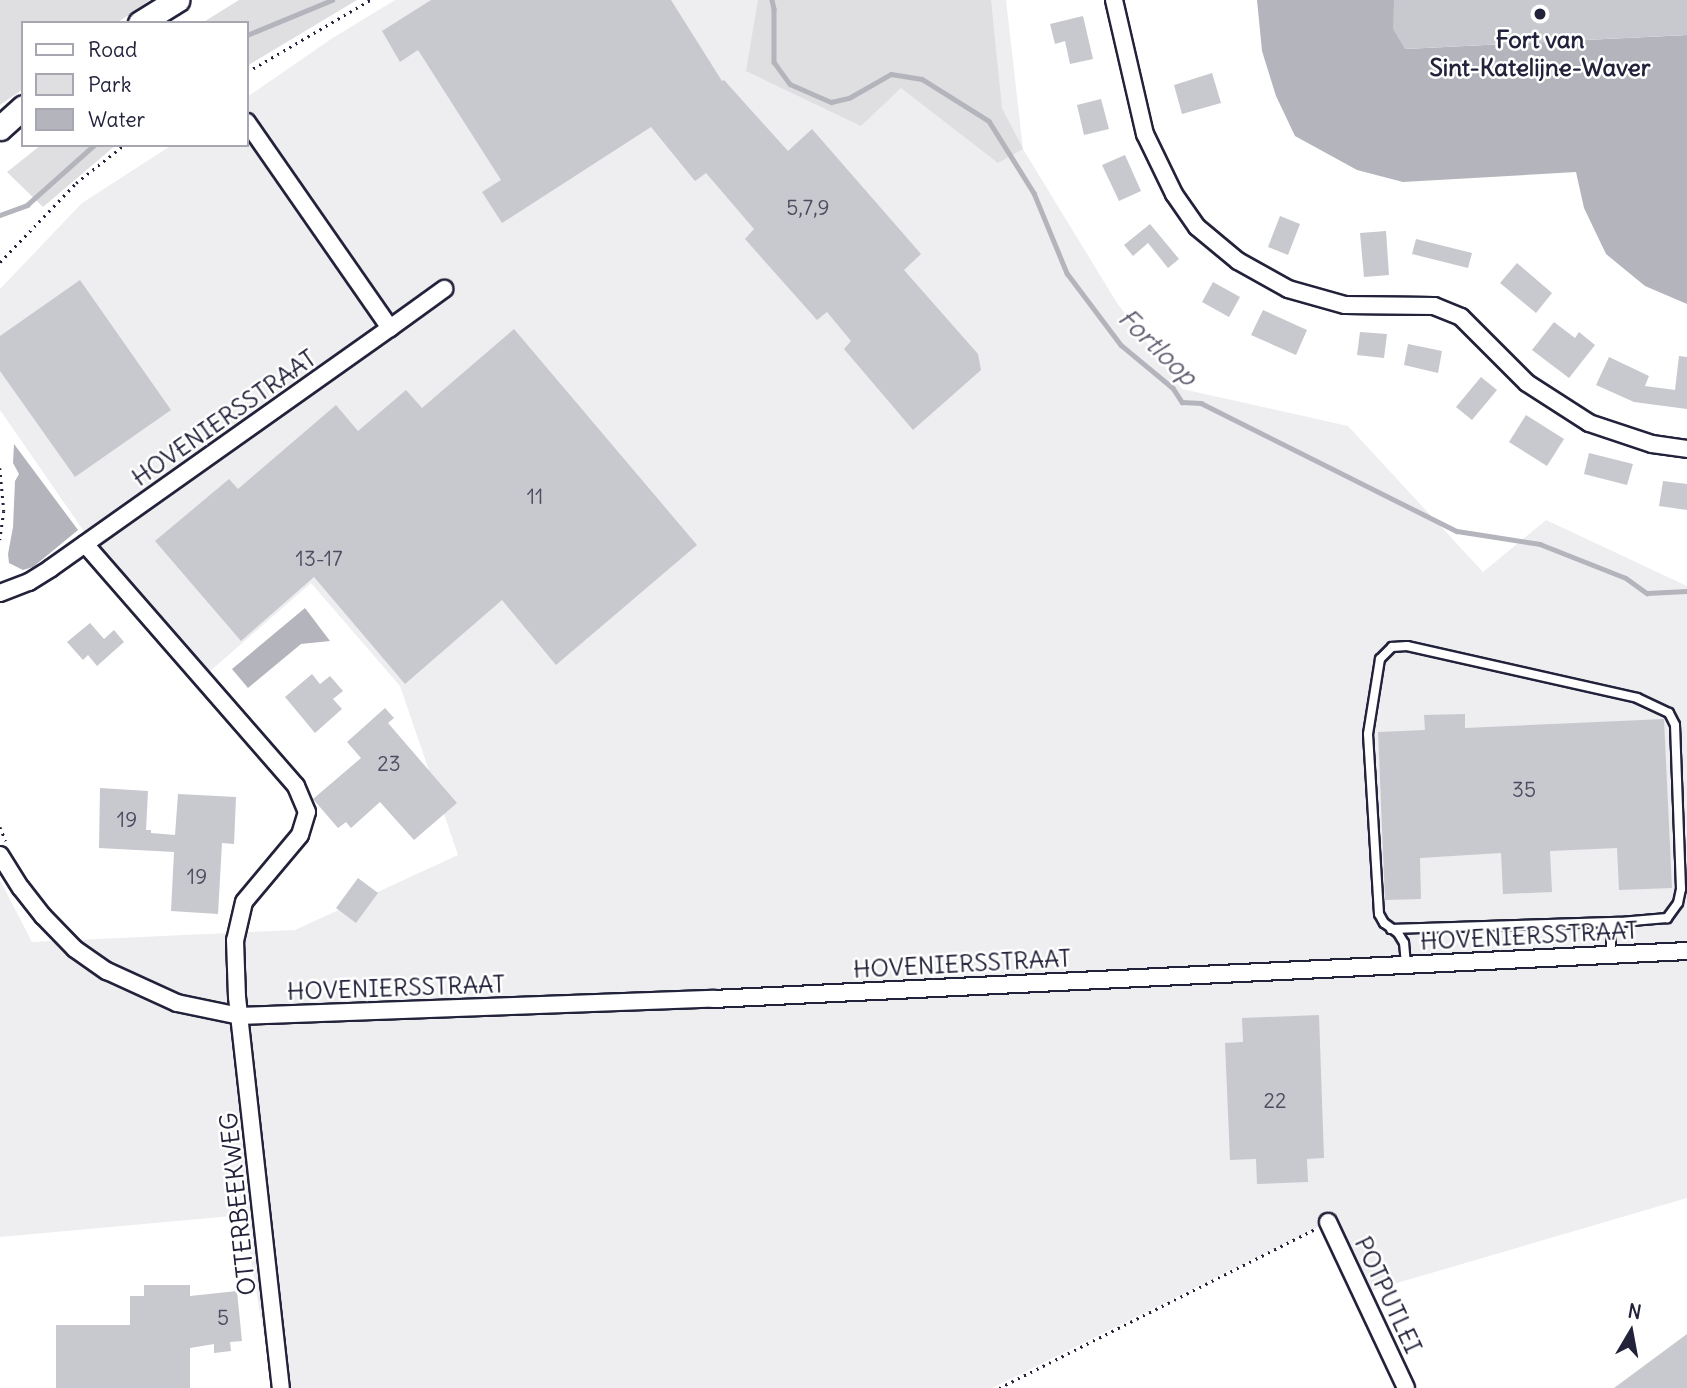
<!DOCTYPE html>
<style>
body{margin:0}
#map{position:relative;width:1687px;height:1388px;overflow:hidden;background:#fff;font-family:Delius,sans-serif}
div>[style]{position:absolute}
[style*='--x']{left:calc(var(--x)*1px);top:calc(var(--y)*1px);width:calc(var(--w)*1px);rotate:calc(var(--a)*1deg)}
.built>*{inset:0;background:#eeeef1}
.green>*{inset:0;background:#dfdfe2}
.water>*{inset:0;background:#b4b4bc}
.stream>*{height:4.5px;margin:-2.25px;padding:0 2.25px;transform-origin:2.25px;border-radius:2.25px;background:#b4b4bc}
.building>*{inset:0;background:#c8c8cf}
.path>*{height:2.5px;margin-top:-1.25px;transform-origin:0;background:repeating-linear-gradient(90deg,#22223b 0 2px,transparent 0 7px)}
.roads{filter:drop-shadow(2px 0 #22223b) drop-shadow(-2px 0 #22223b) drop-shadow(0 2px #22223b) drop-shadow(0 -2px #22223b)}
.lane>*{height:8px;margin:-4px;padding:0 4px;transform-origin:4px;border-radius:4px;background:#fff}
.street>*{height:16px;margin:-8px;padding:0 8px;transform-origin:8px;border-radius:8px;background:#fff}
.secondary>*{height:23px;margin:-11.5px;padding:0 11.5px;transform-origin:11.5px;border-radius:11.5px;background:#fff}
.dots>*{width:19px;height:19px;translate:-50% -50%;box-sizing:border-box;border:4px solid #fff;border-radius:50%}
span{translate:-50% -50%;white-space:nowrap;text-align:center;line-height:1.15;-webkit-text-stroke:5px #fff;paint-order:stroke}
.number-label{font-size:21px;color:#4c4c60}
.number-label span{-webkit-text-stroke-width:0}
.poi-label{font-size:24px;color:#22223b;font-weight:700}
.street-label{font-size:24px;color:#22223b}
.water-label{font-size:26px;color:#5c5c6f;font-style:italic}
.legend{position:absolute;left:21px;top:21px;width:228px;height:126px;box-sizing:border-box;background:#fff;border:2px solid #a7a7b1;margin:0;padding:9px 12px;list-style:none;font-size:21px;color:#22223b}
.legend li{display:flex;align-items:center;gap:14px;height:35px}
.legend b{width:35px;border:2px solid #a7a7b1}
.north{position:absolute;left:1596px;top:1297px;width:70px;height:70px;-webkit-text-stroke:5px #fff;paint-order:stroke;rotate:10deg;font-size:19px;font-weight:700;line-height:28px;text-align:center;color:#22223b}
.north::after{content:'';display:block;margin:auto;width:24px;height:32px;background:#22223b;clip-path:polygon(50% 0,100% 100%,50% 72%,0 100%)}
</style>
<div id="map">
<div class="built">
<div style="clip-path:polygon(395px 0,1006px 0,1023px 149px,1117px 303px,1182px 389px,1348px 426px,1483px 572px,1546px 520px,1687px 586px,1687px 1198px,1363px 1293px,1328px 1222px,992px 1388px,273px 1388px,243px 1215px,0 1237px,0 880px,32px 942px,295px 930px,458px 855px,400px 686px,311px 583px,208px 673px,83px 530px,0 410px,0 289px,82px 203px,172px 145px,247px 145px,247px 97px,331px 39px)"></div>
</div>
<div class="green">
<div style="clip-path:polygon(0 0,150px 0,117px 23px,23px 23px,23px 89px,0 105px)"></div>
<div style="clip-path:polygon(239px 0,357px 0,247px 66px,247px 23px,202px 23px)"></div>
<div style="clip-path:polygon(758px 0,991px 0,1002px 108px,1023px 149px,998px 163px,901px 88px,861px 126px,746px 71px)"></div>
<div style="clip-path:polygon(41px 145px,116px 145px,43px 207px,7px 172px)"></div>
</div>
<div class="water">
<div style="clip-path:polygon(1257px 0,1394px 0,1405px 49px,1687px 35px,1687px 304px,1645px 286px,1606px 254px,1584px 208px,1576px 172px,1403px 182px,1357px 170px,1295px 136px,1276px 96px,1262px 51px)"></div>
<div style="clip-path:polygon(14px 444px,78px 530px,33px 567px,23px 570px,9px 563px,8px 554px,13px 527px,15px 481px,19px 474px,13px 463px)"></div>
<div style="clip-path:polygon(305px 608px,330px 641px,301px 644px,248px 688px,232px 669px)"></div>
</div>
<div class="stream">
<div style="--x:772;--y:0;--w:9;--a:77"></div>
<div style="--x:774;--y:9;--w:53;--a:90"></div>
<div style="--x:774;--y:62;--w:27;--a:54"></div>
<div style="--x:790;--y:84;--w:45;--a:23.7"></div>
<div style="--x:831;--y:102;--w:18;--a:-13"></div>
<div style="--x:849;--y:98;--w:48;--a:-29.7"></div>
<div style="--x:891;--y:74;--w:31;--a:9"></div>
<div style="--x:922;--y:79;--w:79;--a:32.1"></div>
<div style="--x:989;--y:121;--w:85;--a:58"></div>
<div style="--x:1034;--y:193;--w:87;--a:67.6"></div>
<div style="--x:1067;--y:273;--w:90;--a:53.1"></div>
<div style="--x:1121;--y:345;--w:67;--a:39.6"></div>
<div style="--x:1173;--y:388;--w:17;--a:57"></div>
<div style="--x:1182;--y:402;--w:19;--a:3"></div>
<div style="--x:1201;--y:403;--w:286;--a:26.6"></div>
<div style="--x:1457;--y:531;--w:84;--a:8.9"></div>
<div style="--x:1540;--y:544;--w:92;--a:21.6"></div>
<div style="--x:1626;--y:578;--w:26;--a:36"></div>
<div style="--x:1647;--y:593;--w:40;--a:-2.9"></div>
<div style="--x:247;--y:35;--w:92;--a:-22.4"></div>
<div style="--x:0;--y:215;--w:29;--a:-20"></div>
<div style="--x:27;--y:205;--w:90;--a:-41.8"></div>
</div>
<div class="building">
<div style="clip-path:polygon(431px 0,671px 0,722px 81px,724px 80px,788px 151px,812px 129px,921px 254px,904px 270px,978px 354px,981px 370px,913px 430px,844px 349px,851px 341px,827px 312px,817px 320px,745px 239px,754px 229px,706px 173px,695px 181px,651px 127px,502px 223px,482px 192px,501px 180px,418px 50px,400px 62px,382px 31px)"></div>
<div style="clip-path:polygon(1394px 0,1687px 0,1687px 35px,1405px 49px,1393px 29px)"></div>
<div style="clip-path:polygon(1083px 16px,1093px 59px,1070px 64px,1065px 41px,1055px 44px,1050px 24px)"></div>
<div style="clip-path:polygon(1212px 73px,1221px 103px,1182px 114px,1174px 85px)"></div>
<div style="clip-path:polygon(1101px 99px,1109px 129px,1084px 135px,1077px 105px)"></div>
<div style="clip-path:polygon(1125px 155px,1141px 191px,1119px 201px,1102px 165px)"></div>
<div style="clip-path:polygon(1280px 216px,1300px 224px,1288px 255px,1268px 247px)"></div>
<div style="clip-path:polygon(1150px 224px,1179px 259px,1168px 268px,1148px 243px,1133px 256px,1124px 245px)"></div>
<div style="clip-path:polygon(1386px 231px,1389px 275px,1364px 277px,1360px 233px)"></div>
<div style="clip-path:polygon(1416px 239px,1472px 253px,1468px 268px,1412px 254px)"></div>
<div style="clip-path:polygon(1517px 263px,1552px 293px,1536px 313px,1500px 283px)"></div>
<div style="clip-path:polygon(80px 280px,171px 410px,75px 477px,0 371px,0 336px)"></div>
<div style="clip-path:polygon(1213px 282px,1240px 297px,1229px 317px,1202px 302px)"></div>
<div style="clip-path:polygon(1263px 310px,1307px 330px,1296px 355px,1251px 335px)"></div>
<div style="clip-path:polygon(1554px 322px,1575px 338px,1579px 332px,1595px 345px,1569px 378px,1532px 350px)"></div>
<div style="clip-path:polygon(514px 329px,697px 545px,556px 665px,502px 600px,405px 684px,314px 577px,241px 641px,155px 541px,229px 479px,238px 489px,336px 405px,358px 431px,406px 390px,422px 408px)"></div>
<div style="clip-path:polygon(1360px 332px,1387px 334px,1384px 358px,1357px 355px)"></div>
<div style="clip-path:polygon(1408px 344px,1442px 351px,1438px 373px,1404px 365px)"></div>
<div style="clip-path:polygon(1679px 356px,1687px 357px,1687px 409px,1634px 402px,1596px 385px,1609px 357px,1649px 376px,1645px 386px,1675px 390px)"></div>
<div style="clip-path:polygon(1481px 377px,1497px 390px,1472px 420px,1456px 407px)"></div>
<div style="clip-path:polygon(1526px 415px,1564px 439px,1547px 466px,1509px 442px)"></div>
<div style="clip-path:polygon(1589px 453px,1633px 464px,1627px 485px,1584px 474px)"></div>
<div style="clip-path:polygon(1663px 481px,1687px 484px,1687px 510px,1659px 506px)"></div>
<div style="clip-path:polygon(90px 623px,104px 639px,114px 630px,124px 642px,97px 666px,88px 655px,83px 660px,67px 642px)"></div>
<div style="clip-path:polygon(312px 674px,320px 684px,330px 676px,343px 691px,333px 699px,342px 709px,315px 733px,285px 697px)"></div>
<div style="clip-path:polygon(385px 708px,394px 718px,388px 723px,457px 803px,414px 840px,380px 802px,351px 828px,346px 822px,338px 828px,313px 799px,361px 758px,347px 742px)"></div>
<div style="clip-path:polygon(1465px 714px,1465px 728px,1664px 719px,1672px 888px,1619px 890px,1617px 848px,1550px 851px,1552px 892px,1503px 894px,1501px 853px,1420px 858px,1421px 899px,1385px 900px,1378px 732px,1425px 730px,1424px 715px)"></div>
<div style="clip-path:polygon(100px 788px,148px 791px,146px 830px,151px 830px,151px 833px,175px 835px,178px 794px,236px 797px,234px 844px,222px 843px,218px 914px,171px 911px,174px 852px,99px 848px)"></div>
<div style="clip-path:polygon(358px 878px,378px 893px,356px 923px,336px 908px)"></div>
<div style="clip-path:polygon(1319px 1015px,1324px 1158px,1307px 1159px,1308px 1182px,1257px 1184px,1256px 1159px,1230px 1160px,1225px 1043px,1243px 1042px,1242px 1018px)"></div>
<div style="clip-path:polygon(144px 1285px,190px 1285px,190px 1296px,237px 1291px,242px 1341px,230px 1342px,231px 1351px,214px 1353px,214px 1344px,190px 1348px,190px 1388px,56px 1388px,56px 1325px,130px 1325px,130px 1296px,144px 1296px)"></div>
<div style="clip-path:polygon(1687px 1334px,1687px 1388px,1614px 1388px)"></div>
</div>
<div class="path">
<div style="--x:247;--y:72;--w:143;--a:-30.3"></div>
<div style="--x:0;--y:262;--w:110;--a:-46.1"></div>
<div style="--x:76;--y:183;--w:61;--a:-38.4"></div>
<div style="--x:0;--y:468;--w:43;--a:84.7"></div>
<div style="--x:4;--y:511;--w:29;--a:98"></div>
<div style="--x:0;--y:827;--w:15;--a:67"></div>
<div style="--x:999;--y:1388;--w:354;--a:-26.7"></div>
</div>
<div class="roads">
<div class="lane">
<div style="--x:1391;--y:929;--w:228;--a:-1.8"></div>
<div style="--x:1406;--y:965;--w:22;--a:-95"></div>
<div style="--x:1404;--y:943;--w:12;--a:-121"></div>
<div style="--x:1398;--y:933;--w:17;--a:-144"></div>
<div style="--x:1384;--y:923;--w:10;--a:-119"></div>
<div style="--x:1379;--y:914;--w:180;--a:-93.5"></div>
<div style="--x:1368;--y:734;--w:76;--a:-80.9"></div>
<div style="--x:1380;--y:659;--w:17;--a:-45"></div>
<div style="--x:1392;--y:647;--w:15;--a:-4"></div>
<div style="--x:1407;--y:646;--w:236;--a:12.7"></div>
<div style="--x:1637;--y:698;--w:35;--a:25"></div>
<div style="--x:1669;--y:713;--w:13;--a:63"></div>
<div style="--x:1675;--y:725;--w:164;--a:87.9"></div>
<div style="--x:1681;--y:889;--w:14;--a:102"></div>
<div style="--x:1678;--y:903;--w:19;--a:126"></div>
<div style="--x:1667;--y:918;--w:47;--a:175.1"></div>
<div style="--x:1620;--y:922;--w:10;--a:151"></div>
<div style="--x:1611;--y:927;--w:28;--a:90"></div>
</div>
<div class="street">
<div style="--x:1114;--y:0;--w:138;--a:77"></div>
<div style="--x:1145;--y:134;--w:67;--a:64.2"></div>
<div style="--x:1174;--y:194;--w:40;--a:55.1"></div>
<div style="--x:1197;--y:227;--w:53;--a:39.7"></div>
<div style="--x:1238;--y:261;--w:57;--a:29.2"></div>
<div style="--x:1288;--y:289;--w:59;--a:15.7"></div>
<div style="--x:1345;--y:305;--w:89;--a:0.6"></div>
<div style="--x:1434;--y:306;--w:29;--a:22"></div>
<div style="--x:1461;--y:317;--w:93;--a:45"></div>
<div style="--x:1527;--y:383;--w:74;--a:32.8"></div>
<div style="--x:1589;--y:423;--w:66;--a:18.4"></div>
<div style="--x:1652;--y:444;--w:35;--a:8"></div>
<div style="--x:390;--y:328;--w:67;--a:-35.8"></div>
<div style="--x:85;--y:544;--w:321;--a:48.9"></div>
<div style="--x:296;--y:786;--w:28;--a:67"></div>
<div style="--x:307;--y:812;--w:24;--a:107"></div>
<div style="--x:300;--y:835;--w:87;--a:129.9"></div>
<div style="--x:244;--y:902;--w:39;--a:103"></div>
<div style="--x:235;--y:940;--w:57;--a:88"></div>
<div style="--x:237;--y:997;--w:393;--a:83.6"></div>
<div style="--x:0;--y:593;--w:31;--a:-21"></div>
<div style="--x:29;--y:582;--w:26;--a:-32"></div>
<div style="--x:51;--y:568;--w:415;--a:-35.3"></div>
<div style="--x:390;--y:328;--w:251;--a:-124.8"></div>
<div style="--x:0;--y:855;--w:39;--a:58"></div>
<div style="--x:21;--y:888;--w:36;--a:52"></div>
<div style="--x:43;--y:916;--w:46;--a:45.9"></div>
<div style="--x:75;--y:949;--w:39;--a:35"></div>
<div style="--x:107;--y:971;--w:77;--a:24.6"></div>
<div style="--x:177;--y:1003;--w:64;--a:11.7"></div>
<div style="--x:240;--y:1016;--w:473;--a:-2.1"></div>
<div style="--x:713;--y:999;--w:975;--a:-2.82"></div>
<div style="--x:1328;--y:1222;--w:183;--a:64.8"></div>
</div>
<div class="secondary">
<div style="--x:140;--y:23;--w:44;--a:-31.9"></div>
<div style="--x:0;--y:128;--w:31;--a:-42"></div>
</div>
</div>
<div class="dots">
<div style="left:1540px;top:14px;background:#22223b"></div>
</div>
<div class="number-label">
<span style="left:808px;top:208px">5,7,9</span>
<span style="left:535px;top:497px">11</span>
<span style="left:319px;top:559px">13-17</span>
<span style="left:389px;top:764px">23</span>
<span style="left:1524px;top:790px">35</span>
<span style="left:127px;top:820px">19</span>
<span style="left:197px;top:877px">19</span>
<span style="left:1275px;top:1101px">22</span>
<span style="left:223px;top:1318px">5</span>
</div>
<div class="poi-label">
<span style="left:1540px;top:54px">Fort van<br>Sint-Katelijne-Waver</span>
</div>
<div class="street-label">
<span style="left:224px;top:418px;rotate:-35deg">HOVENIERSSTRAAT</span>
<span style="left:1529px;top:936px;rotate:-3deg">HOVENIERSSTRAAT</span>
<span style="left:962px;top:964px;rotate:-3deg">HOVENIERSSTRAAT</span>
<span style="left:396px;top:988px;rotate:-2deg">HOVENIERSSTRAAT</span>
<span style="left:238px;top:1204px;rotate:-96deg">OTTERBEEKWEG</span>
<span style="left:1388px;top:1295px;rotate:65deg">POTPUTLEI</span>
</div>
<div class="water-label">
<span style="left:1158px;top:347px;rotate:44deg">Fortloop</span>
</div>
<ul class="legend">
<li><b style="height:9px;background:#fff"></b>Road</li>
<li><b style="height:19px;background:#dfdfe2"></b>Park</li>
<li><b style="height:19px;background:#b4b4bc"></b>Water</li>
</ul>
<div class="north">N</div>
</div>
